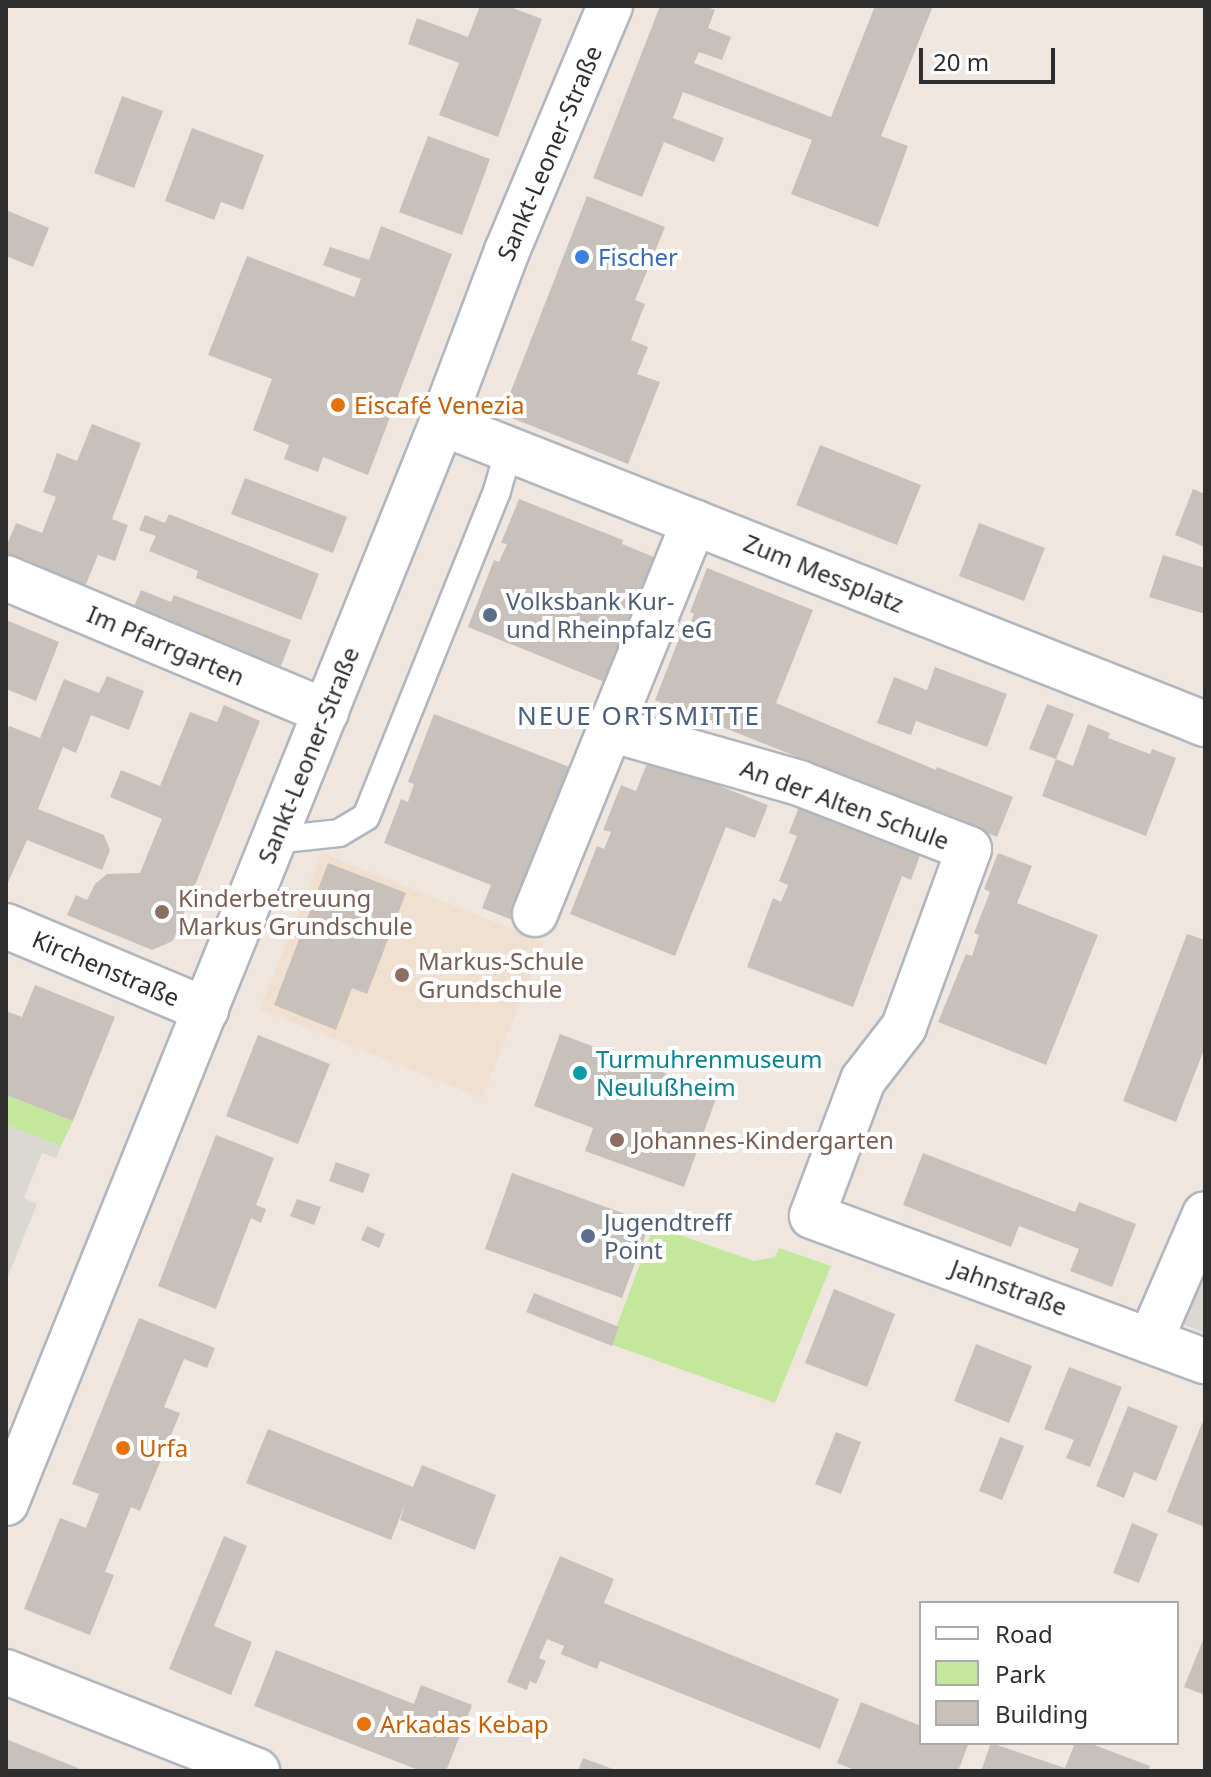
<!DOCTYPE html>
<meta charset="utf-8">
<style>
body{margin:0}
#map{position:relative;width:1211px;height:1777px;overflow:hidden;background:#efe6e0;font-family:"Noto Sans",sans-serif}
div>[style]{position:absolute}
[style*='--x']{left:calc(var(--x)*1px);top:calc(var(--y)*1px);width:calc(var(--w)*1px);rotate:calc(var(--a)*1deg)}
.education>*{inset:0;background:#f1dfcf}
.green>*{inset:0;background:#c4e89b}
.plaza>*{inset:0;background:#dbd7d3}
.building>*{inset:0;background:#c8c1bb}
.roads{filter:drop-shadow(2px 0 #b0b6be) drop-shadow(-2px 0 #b0b6be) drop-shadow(0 2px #b0b6be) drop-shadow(0 -2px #b0b6be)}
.service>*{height:26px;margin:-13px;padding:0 13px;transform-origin:13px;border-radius:13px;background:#fff}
.minor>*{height:44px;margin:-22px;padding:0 22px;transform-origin:22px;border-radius:22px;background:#fff}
.tertiary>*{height:44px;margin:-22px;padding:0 22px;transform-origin:22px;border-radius:22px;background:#fff}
.dots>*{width:22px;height:22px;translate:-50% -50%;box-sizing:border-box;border:4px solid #fff;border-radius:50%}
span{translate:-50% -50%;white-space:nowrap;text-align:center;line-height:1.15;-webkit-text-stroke:8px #fff;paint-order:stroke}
.street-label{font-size:24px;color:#2e2e2e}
.shop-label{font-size:24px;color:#366cbe}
.left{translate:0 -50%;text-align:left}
.food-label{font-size:24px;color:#c56008}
.service-label{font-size:24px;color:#4e5e75}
.education-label{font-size:24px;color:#785e54}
.culture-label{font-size:24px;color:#0d838f}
.neighbourhood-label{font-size:26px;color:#4b5f81;letter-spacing:2px}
.frame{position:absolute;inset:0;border:8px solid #2e2e2e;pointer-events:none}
.legend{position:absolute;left:919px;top:1601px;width:260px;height:144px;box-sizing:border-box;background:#fff;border:2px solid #ababab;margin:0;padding:10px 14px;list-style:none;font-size:24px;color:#2e2e2e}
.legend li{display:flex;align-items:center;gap:16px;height:40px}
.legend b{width:40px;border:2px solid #ababab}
.scale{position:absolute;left:919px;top:48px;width:136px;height:36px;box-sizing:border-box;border:4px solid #2e2e2e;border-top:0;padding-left:10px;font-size:24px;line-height:28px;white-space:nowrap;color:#2e2e2e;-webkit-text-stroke:6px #fff;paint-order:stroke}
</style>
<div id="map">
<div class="education">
<div style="clip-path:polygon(322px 853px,544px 942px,482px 1098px,260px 1009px)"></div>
</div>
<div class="green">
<div style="clip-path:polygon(6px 1095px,73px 1121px,61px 1146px,6px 1125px)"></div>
<div style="clip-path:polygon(654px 1226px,754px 1261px,775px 1257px,779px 1248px,831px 1266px,775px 1403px,610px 1344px)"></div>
</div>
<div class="plaza">
<div style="clip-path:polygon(6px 1125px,61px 1146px,56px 1158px,42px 1153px,24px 1198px,37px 1204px,6px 1281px)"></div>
<div style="clip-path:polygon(1205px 1268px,1205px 1333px,1182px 1324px)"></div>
</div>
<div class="building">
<div style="clip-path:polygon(480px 6px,507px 6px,542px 19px,498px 137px,439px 115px,459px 63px,408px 44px,417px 18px,468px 37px)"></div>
<div style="clip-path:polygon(660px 6px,705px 6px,715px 10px,708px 28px,731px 37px,722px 60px,699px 52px,694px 63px,831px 117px,875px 6px,933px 6px,881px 136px,908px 146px,878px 227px,791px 194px,812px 140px,683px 92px,673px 118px,724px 138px,714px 162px,664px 142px,642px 197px,593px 178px)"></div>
<div style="clip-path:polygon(122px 96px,163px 111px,134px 188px,94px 173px)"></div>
<div style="clip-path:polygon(192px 128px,264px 155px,243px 210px,221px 202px,214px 220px,165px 201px)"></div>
<div style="clip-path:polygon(428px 136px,490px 159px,462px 235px,399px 212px)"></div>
<div style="clip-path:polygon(587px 196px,665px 227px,635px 300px,645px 304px,631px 340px,648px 347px,637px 374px,660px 382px,628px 464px,502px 414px)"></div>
<div style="clip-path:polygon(6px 210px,49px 228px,33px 267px,6px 256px)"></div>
<div style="clip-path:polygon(381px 226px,452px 254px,368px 475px,323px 457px,318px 472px,284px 459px,289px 445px,253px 430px,272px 379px,208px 355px,247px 256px,354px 297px,361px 279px,323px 265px,330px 247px,369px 260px)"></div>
<div style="clip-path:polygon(92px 424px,141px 443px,112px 519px,128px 525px,115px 561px,98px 555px,84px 589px,6px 559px,6px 547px,16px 523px,42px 533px,56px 497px,43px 492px,57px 453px,77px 461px)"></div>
<div style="clip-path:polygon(820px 445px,921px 485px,897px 545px,796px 505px)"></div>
<div style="clip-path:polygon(245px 478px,347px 517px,333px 553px,231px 514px)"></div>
<div style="clip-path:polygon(1193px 489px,1205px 494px,1205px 547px,1175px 535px)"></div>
<div style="clip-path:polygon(519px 499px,623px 540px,622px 544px,661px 560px,612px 685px,468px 627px,494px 560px,499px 562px,507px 544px,501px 543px)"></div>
<div style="clip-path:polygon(169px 514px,319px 574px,301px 620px,196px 578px,198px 571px,149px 551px,156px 536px,139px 530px,145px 515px,165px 523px)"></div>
<div style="clip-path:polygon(979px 523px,1045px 548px,1024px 601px,959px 576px)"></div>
<div style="clip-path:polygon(1163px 555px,1205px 568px,1205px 614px,1149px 597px)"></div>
<div style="clip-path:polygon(707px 568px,813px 610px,776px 703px,936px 770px,937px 767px,1013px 797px,997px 837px,655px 700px,682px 631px,687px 632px,694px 614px,690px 612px)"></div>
<div style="clip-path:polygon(141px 590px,171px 602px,174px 595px,291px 640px,281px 666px,133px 609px)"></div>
<div style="clip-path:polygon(6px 620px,59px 642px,36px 701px,6px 689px)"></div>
<div style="clip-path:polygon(935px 667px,1007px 694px,987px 747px,916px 721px,911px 735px,877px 723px,894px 677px,927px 690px)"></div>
<div style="clip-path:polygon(107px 676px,144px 691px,129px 730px,91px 715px,76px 753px,63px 747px,38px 809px,104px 835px,110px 850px,102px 870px,27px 840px,6px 887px,6px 735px,9px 726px,40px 738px,64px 679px,99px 693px)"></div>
<div style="clip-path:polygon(1047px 704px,1074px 714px,1056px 759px,1029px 749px)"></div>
<div style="clip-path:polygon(224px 705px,260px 721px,173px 941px,152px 950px,67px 915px,76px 895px,87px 900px,95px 884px,107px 874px,140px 873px,162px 819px,110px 797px,121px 770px,160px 786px,190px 712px,217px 722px)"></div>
<div style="clip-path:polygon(434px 714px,577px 770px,518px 922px,482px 908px,491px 885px,384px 843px,401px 799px,408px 802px,414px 784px,408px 782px)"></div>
<div style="clip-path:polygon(1088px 724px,1110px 733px,1108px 738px,1150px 754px,1152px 749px,1176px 758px,1146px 836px,1042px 796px,1056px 759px,1073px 766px)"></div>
<div style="clip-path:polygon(649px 758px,768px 805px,755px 838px,726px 827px,675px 956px,570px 914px,597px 846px,604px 849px,611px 832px,603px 830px,621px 785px,636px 791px)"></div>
<div style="clip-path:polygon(801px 801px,923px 847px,911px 880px,902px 876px,853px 1007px,747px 967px,773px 898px,781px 902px,788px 885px,779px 881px,797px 836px,789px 833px)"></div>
<div style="clip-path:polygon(998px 853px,1032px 866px,1017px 903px,1098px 935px,1046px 1065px,938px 1022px,966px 954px,972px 956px,979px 935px,974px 933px,990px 892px,984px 889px)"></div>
<div style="clip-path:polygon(328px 863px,406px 893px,367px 994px,352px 988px,336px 1030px,274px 1005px)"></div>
<div style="clip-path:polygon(1187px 934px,1205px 940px,1205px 1047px,1176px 1122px,1123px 1101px)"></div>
<div style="clip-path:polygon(35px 985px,115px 1017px,73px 1121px,6px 1095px,6px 1011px,22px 1017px)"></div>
<div style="clip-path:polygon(560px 1034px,718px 1093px,684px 1187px,585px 1151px,593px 1128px,534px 1106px)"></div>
<div style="clip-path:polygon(258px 1035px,330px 1064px,298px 1144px,226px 1116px)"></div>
<div style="clip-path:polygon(216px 1135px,274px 1158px,256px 1205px,266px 1209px,261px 1223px,251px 1218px,216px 1309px,158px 1286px)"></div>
<div style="clip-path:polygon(923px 1153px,1075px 1212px,1079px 1202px,1136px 1224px,1112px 1287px,1070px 1271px,1079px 1249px,1019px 1226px,1011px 1247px,903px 1205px)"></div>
<div style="clip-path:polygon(336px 1162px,370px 1174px,363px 1193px,329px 1181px)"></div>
<div style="clip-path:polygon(512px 1173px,650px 1223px,622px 1298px,485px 1249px)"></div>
<div style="clip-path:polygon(297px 1199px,321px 1207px,314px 1225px,290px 1216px)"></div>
<div style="clip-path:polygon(367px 1226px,385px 1234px,379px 1248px,361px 1240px)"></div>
<div style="clip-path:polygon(834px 1289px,895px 1314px,867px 1387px,805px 1363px)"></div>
<div style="clip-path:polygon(534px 1293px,619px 1327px,612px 1346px,526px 1312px)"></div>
<div style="clip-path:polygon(139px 1318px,215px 1348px,207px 1368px,184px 1359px,164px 1407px,180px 1413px,140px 1511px,131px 1507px,105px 1572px,114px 1575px,90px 1635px,24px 1609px,60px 1518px,86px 1528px,99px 1494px,72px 1484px)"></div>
<div style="clip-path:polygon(976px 1344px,1032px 1366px,1009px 1423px,954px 1401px)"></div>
<div style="clip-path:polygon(1069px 1367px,1122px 1387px,1090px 1467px,1066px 1458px,1074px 1440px,1044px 1429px)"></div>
<div style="clip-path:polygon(1128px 1406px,1178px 1426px,1156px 1481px,1134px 1472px,1124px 1498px,1096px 1486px)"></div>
<div style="clip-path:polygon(1202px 1423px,1205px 1424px,1205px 1527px,1167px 1512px)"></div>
<div style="clip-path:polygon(268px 1429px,413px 1487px,422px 1465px,496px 1495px,475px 1550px,400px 1520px,407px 1499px,391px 1540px,246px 1483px)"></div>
<div style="clip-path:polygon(836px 1432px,861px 1442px,841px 1494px,815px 1484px)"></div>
<div style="clip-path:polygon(1000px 1437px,1024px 1446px,1002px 1500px,979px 1491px)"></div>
<div style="clip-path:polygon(1132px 1523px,1158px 1534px,1139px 1583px,1113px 1573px)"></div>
<div style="clip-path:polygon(224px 1536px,247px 1546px,214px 1626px,252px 1642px,231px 1695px,169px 1669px)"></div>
<div style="clip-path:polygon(560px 1556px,614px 1579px,604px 1603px,839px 1699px,820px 1749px,600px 1661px,597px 1669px,561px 1654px,564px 1646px,547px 1639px,539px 1658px,546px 1661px,536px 1684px,530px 1681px,527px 1690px,507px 1682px)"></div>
<div style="clip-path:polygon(1205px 1635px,1205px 1695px,1184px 1687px)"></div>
<div style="clip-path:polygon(276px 1650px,414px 1704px,421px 1685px,472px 1705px,446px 1771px,421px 1771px,254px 1706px)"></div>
<div style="clip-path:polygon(861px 1702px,921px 1726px,921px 1743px,968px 1745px,958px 1771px,857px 1771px,837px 1763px)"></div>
<div style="clip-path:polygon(6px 1739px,85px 1771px,6px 1771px)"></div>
<div style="clip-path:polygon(991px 1743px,1065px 1768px,1075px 1743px,1089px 1743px,1150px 1766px,1148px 1771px,981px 1771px)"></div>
<div style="clip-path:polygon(583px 1758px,618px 1771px,578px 1771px)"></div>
</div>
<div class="roads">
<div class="service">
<div style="--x:274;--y:840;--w:65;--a:-6.1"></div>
<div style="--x:339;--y:833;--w:31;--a:-31"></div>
<div style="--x:366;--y:817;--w:351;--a:-68.1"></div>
<div style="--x:497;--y:491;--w:44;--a:-74.1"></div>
</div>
<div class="minor">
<div style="--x:442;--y:423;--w:820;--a:21.53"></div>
<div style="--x:694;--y:522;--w:223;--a:112.1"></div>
<div style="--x:610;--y:729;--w:197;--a:15.9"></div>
<div style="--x:799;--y:783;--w:182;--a:21.2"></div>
<div style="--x:969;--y:849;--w:189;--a:110.1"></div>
<div style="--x:904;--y:1027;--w:67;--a:127.7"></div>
<div style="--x:863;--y:1080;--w:145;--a:110.6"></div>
<div style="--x:812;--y:1216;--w:419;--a:20.3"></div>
<div style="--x:6;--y:578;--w:347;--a:22.7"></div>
<div style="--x:535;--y:914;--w:200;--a:-67.9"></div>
<div style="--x:6;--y:926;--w:217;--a:22.8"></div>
<div style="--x:1151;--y:1339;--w:136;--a:-66.6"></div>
</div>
<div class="tertiary">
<div style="--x:6;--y:1503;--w:1165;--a:-68.02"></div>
<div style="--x:442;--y:423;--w:184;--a:-69.3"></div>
<div style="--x:507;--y:251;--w:266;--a:-67.2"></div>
<div style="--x:6;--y:1672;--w:270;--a:21.5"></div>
</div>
</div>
<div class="dots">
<div style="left:582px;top:257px;background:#3f7fe0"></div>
<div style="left:338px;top:405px;background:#e8710a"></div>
<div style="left:490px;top:615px;background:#5c6f8a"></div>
<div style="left:162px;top:912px;background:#8d6e63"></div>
<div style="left:402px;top:975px;background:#8d6e63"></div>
<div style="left:580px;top:1073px;background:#0f9aa8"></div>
<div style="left:617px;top:1140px;background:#8d6e63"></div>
<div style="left:588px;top:1236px;background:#5c6f8a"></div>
<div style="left:123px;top:1448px;background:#e8710a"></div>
<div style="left:364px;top:1724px;background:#e8710a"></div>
</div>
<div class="street-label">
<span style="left:549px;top:153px;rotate:-67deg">Sankt-Leoner-Straße</span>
<span style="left:824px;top:573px;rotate:22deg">Zum Messplatz</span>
<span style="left:166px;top:645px;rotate:23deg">Im Pfarrgarten</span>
<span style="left:308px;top:755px;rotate:-68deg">Sankt-Leoner-Straße</span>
<span style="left:845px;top:804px;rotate:20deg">An der Alten Schule</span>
<span style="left:106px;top:968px;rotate:23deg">Kirchenstraße</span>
<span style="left:1009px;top:1287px;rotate:20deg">Jahnstraße</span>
</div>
<div class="shop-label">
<span class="left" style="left:598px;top:257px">Fischer</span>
</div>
<div class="food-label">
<span class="left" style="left:354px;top:405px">Eiscafé Venezia</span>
<span class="left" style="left:139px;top:1448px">Urfa</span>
<span class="left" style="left:380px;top:1724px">Arkadas Kebap</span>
</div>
<div class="service-label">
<span class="left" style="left:506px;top:615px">Volksbank Kur-<br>und Rheinpfalz eG</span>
<span class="left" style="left:604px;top:1236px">Jugendtreff<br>Point</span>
</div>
<div class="education-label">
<span class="left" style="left:178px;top:912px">Kinderbetreuung<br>Markus Grundschule</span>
<span class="left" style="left:418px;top:975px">Markus-Schule<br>Grundschule</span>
<span class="left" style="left:633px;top:1140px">Johannes-Kindergarten</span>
</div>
<div class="culture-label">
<span class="left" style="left:596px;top:1073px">Turmuhrenmuseum<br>Neulußheim</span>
</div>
<div class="neighbourhood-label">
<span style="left:639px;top:716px">NEUE ORTSMITTE</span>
</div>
<div class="frame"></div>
<ul class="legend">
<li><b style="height:10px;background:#fff"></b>Road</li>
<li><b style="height:22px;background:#c4e89b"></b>Park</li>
<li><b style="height:22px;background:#c8c1bb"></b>Building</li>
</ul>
<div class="scale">20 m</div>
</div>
